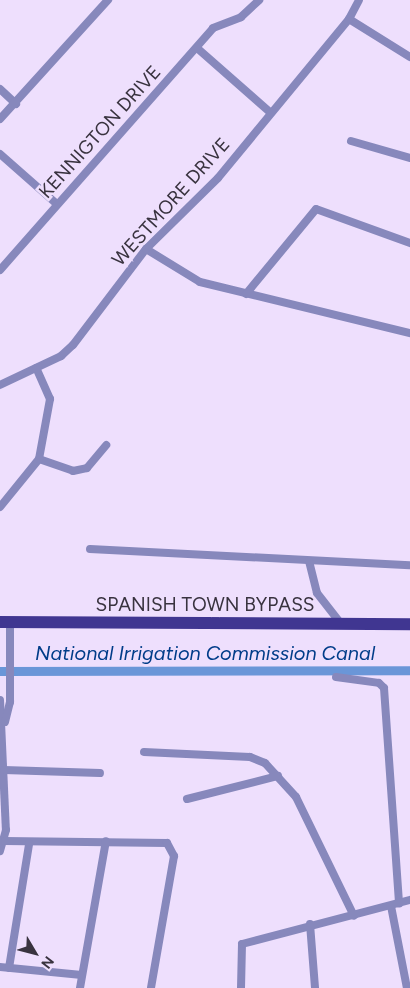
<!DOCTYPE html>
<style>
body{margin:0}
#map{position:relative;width:410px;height:988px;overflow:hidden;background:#eedffd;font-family:Figtree,sans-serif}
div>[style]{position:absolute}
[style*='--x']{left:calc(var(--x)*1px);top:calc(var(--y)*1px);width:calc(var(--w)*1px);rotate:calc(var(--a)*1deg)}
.canal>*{height:9px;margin:-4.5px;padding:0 4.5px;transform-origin:4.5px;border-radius:4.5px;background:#6a96d8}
.minor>*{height:8px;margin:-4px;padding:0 4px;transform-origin:4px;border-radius:4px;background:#8788bc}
.primary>*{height:12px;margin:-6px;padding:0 6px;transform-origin:6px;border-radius:6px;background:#403691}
span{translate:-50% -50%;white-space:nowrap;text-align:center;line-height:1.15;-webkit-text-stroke:5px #eedffd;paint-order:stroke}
.street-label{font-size:19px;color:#39333f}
.water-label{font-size:20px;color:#003c89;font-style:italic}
.north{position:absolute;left:10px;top:928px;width:50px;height:50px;-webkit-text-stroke:4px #eedffd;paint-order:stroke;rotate:127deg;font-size:14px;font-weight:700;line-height:20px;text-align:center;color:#39333f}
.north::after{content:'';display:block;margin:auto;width:18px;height:22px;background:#39333f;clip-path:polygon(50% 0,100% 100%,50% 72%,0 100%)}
</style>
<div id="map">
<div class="canal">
<i style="--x:0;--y:671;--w:410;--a:-0.1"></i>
</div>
<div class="minor">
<i style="--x:349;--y:19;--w:72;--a:31.9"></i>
<i style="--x:197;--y:48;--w:98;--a:41.3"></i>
<i style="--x:0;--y:89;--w:22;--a:43"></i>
<i style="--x:0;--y:119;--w:161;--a:-47.8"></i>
<i style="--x:351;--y:141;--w:61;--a:16.1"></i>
<i style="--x:0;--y:154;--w:76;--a:41.3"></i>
<i style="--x:146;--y:249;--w:63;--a:31.4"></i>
<i style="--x:200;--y:282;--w:216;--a:13.7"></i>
<i style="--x:0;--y:270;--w:322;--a:-48.6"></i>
<i style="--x:213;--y:28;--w:30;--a:-21"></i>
<i style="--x:241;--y:17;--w:25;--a:-43"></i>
<i style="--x:246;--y:294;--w:110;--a:-50.5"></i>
<i style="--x:316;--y:209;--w:100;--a:19.9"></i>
<i style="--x:0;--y:385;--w:68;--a:-25.4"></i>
<i style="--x:61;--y:356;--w:16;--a:-43"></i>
<i style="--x:73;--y:345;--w:121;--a:-52.8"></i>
<i style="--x:146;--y:249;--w:101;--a:-44.6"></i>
<i style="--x:218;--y:178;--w:206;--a:-50.5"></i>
<i style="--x:349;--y:19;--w:21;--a:-62"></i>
<i style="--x:39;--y:459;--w:36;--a:19"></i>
<i style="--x:73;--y:471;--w:14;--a:-12"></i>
<i style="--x:87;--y:468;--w:30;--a:-50"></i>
<i style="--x:0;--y:507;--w:62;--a:-50.9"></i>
<i style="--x:39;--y:459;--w:61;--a:-79.6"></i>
<i style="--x:50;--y:399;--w:34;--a:-114"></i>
<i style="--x:90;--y:549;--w:320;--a:2.9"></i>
<i style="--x:309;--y:561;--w:33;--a:76"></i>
<i style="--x:317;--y:593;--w:39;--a:52"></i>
<i style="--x:336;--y:677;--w:43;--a:7.9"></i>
<i style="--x:379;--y:683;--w:7;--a:45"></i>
<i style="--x:384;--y:688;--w:216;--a:86"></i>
<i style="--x:0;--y:700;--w:130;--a:87.4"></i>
<i style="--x:6;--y:830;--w:22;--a:106"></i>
<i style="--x:5;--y:722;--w:21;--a:-76"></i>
<i style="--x:10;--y:702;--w:80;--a:-90"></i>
<i style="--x:144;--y:752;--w:106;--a:2.7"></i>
<i style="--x:250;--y:757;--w:16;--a:22"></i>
<i style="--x:265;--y:763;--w:46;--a:47.6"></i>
<i style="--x:296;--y:797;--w:132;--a:64"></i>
<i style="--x:4;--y:770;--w:96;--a:1.8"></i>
<i style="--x:187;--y:799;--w:94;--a:-14.2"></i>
<i style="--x:5;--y:841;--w:162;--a:0.7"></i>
<i style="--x:167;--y:843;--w:15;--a:62"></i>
<i style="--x:174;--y:856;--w:134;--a:99.9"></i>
<i style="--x:391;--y:906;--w:84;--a:79"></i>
<i style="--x:310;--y:924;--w:64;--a:85.5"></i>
<i style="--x:0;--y:967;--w:82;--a:5.6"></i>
<i style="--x:9;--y:968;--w:126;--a:-80.8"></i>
<i style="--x:80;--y:988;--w:149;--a:-80"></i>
<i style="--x:241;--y:988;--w:44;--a:-88.7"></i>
<i style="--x:242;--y:944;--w:174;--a:-14.7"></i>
</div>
<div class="primary">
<i style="--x:0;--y:622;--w:410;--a:0.3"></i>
</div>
<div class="street-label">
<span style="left:100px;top:132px;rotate:-48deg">KENNIGTON DRIVE</span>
<span style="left:171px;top:202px;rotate:-48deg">WESTMORE DRIVE</span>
<span style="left:205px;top:605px">SPANISH TOWN BYPASS</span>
</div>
<div class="water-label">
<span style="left:205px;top:653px">National Irrigation Commission Canal</span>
</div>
<div class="north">N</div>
</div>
